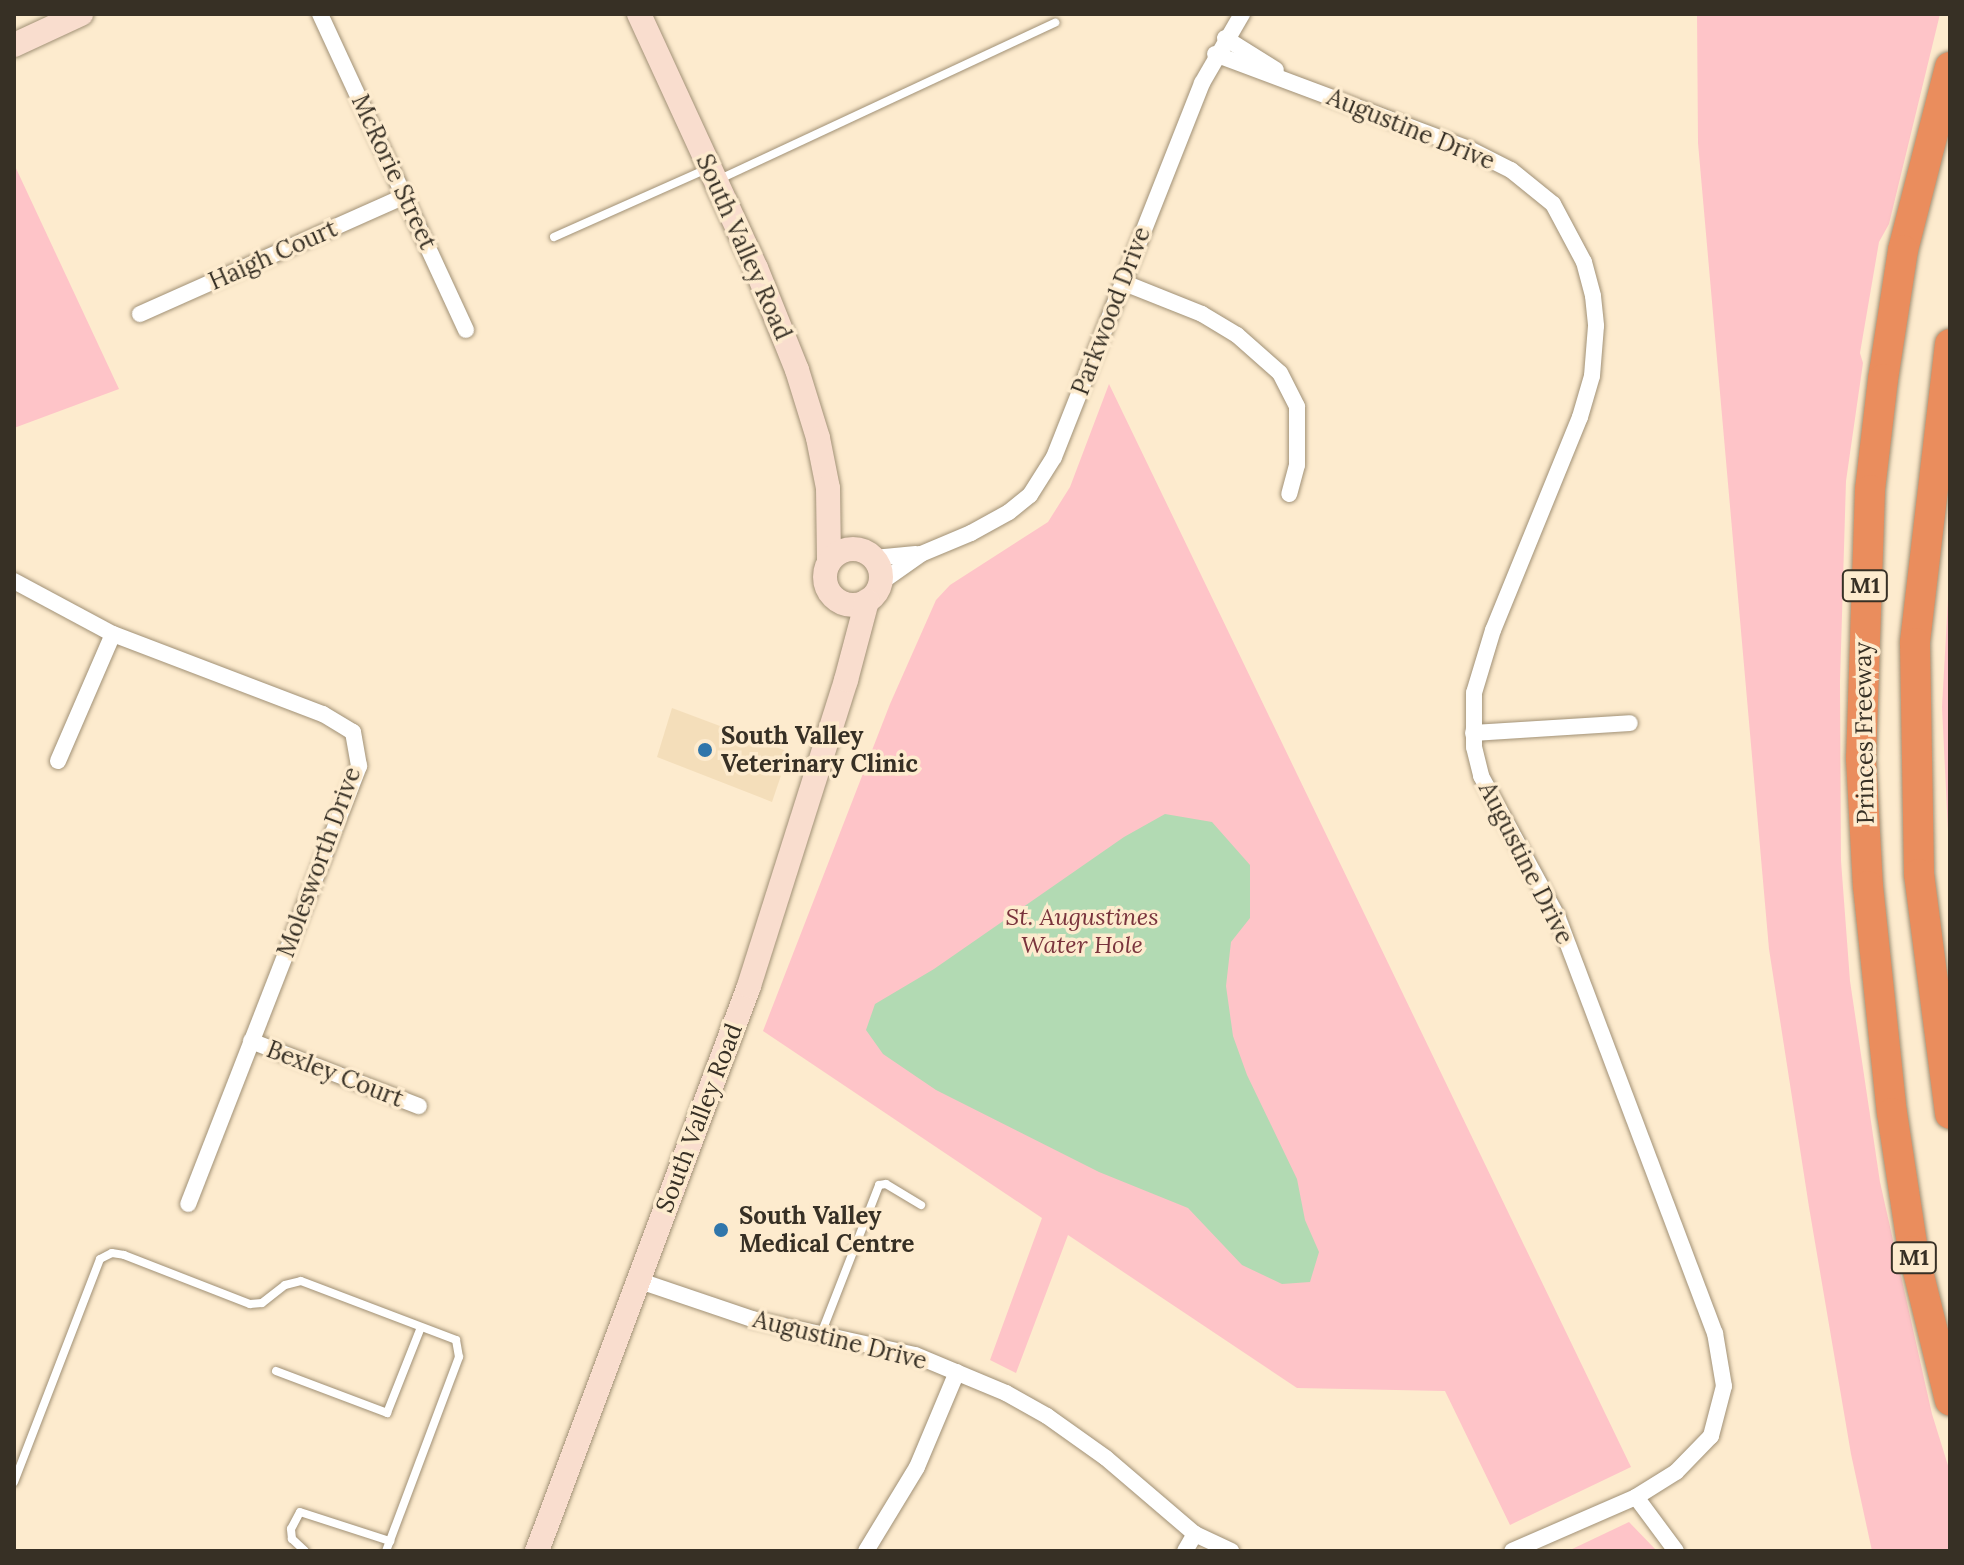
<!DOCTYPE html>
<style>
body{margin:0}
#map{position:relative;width:1964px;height:1565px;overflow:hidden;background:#fdebce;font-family:Lora,serif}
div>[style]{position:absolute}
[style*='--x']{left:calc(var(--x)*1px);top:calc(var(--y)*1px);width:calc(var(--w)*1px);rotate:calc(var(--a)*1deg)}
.built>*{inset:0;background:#f4deba}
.green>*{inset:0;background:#fec4c8}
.water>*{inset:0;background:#b2dab3}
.roads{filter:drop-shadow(0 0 2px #a19176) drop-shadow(0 0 2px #a19176)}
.lane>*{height:8px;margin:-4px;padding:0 4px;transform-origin:4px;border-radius:4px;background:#fff}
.street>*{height:16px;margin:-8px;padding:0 8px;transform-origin:8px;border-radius:8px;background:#fff}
.secondary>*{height:24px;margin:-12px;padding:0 12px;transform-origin:12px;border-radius:12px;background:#f9ddce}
.secondary>.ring{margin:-12px;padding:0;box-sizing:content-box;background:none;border:24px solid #f9ddce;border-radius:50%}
.highway>*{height:30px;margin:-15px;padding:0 15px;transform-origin:15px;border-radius:15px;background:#ea8d5d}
.dots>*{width:22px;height:22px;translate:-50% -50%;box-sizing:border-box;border:4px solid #fdebce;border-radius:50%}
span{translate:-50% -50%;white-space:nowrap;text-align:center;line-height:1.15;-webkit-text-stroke:7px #fdebce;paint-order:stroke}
.shield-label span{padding:2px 6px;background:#fdebce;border:2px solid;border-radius:6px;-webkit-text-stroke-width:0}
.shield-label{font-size:22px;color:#373025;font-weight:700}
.street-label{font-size:24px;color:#373025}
.poi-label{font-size:24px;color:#373025;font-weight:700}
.left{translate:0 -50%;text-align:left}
.park-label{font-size:24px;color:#79333c;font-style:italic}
.frame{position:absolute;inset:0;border:16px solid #373025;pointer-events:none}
</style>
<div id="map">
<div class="built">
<i style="clip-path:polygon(672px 708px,789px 752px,772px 802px,657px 757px)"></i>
</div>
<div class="green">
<i style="clip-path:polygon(1697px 14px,1940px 14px,1889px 224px,1879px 242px,1860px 353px,1863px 363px,1846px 481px,1840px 682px,1841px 861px,1850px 981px,1880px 1182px,1932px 1414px,1950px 1472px,1950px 1551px,1872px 1551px,1851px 1454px,1809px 1207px,1769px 949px,1698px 143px)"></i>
<i style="clip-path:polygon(14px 164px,119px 389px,14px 428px)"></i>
<i style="clip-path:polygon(1109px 384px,1631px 1467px,1510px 1525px,1445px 1391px,1297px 1388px,1068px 1235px,1016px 1373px,990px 1360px,1042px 1218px,763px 1031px,890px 704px,936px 600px,950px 585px,1048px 522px,1070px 487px)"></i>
<i style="clip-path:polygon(1950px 563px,1950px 872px,1942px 707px)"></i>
<i style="clip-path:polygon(1629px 1522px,1657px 1551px,1568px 1551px)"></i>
</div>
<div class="water">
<i style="clip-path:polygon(1165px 814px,1212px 822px,1250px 865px,1250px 918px,1231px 942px,1226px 986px,1233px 1036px,1247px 1075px,1297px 1179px,1305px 1220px,1319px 1252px,1310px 1282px,1282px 1284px,1242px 1265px,1188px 1208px,1099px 1172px,936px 1090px,883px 1054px,866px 1030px,875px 1004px,934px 969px,1124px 837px)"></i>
</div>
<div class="roads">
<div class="lane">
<i style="--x:720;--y:179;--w:370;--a:-25"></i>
<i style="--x:554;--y:237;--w:170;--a:-24"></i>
<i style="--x:821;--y:1334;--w:160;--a:-68.7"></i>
<i style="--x:879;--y:1185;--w:7;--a:-8"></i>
<i style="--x:886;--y:1184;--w:41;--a:31"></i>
<i style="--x:276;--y:1371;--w:119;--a:20.7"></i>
<i style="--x:387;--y:1413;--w:92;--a:-68.4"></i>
<i style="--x:14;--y:1482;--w:239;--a:-68.9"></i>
<i style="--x:100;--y:1259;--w:13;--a:-27"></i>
<i style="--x:112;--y:1253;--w:12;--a:9"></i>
<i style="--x:124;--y:1255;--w:135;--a:21.3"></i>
<i style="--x:250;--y:1304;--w:12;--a:-5"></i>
<i style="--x:262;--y:1303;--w:29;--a:-38"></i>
<i style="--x:285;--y:1285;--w:16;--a:-14"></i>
<i style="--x:301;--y:1281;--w:166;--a:20.8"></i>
<i style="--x:456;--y:1340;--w:17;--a:80"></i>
<i style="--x:459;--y:1357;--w:207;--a:110.6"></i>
<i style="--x:305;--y:1551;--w:18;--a:-137"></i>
<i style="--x:292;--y:1539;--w:10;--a:-96"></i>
<i style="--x:291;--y:1529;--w:19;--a:-62"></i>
<i style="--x:300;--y:1512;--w:95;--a:17.9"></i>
</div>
<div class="street">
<i style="--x:320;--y:14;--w:348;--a:65.2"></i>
<i style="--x:1225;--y:38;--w:60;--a:32.1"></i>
<i style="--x:1215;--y:54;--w:271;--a:20.5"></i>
<i style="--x:1469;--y:149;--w:47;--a:26.6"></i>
<i style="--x:1511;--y:170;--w:54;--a:39"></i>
<i style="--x:1553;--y:204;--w:66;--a:61.9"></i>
<i style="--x:1584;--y:262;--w:35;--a:75"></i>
<i style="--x:1593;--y:296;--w:30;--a:84"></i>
<i style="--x:1596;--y:326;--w:50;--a:94.6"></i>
<i style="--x:1592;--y:376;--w:43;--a:106.3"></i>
<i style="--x:1580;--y:417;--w:230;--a:112.2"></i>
<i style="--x:1493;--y:630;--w:66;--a:106.8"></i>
<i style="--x:1474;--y:693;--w:54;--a:90"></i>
<i style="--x:1474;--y:747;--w:30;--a:76"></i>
<i style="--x:1481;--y:776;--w:162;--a:61.5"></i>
<i style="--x:1558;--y:918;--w:444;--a:69.3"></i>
<i style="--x:1715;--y:1333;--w:54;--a:80.4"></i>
<i style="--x:1724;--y:1386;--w:52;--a:104.6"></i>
<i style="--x:1711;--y:1436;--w:50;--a:134.2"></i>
<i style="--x:1676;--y:1472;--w:47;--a:148"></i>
<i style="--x:1636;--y:1497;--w:135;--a:156.5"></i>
<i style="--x:1122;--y:282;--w:86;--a:21.8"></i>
<i style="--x:1202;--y:314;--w:41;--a:31"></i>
<i style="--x:1237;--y:335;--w:57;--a:41.5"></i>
<i style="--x:1280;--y:373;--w:38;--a:63"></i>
<i style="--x:1297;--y:407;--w:58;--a:90"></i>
<i style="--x:1297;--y:465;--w:30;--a:105"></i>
<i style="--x:140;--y:314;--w:290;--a:-24"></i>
<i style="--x:874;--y:558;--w:42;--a:-5.4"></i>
<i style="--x:14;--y:581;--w:112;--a:28.2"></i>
<i style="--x:113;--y:634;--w:225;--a:20.9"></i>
<i style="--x:323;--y:714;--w:35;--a:31"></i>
<i style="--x:353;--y:732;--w:35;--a:80"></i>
<i style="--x:359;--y:766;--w:470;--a:111.3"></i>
<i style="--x:880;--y:583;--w:50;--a:-35.3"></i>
<i style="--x:921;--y:554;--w:54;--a:-22.8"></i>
<i style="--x:971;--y:533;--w:43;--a:-28.9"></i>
<i style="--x:1009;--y:512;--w:27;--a:-39"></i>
<i style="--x:1030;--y:495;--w:45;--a:-57.7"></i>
<i style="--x:1054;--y:457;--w:402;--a:-68.4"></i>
<i style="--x:1202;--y:83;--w:80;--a:-59.9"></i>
<i style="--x:1473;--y:733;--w:157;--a:-3.6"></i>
<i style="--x:58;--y:761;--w:138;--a:-66.6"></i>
<i style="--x:251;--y:1041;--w:180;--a:21.2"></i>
<i style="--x:637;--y:1280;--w:121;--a:18.7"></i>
<i style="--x:752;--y:1319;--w:167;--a:12.5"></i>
<i style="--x:915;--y:1355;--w:99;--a:22.7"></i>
<i style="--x:1006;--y:1393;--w:47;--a:29.3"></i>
<i style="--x:1047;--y:1416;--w:72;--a:35.4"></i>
<i style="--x:1106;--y:1458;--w:117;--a:40.5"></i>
<i style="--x:1195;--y:1534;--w:40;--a:25"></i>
<i style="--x:1636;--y:1497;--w:67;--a:53.5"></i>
<i style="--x:866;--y:1551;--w:98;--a:-58.7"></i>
<i style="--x:917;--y:1467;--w:103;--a:-67.2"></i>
<i style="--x:1185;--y:1551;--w:20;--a:-60"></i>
</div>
<div class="secondary">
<i style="--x:639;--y:14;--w:280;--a:65.3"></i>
<i style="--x:756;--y:268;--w:110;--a:68.1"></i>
<i style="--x:797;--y:370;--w:71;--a:72.8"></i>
<i style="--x:818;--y:438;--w:51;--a:78.7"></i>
<i style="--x:828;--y:488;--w:74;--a:89.2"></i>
<i style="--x:14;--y:45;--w:74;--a:-24.8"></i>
<i class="ring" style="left:825px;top:549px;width:32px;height:32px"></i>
<i style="--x:537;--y:1551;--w:603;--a:-69.43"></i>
<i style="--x:749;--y:986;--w:321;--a:-72.4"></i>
<i style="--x:846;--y:680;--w:82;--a:-75.1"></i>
</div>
<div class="highway">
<i style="--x:1950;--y:67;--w:189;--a:104.4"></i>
<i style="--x:1903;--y:250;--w:131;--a:98.8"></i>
<i style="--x:1883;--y:379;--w:112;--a:96.7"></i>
<i style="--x:1870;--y:490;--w:268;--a:91.9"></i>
<i style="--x:1861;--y:758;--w:128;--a:86.9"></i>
<i style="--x:1868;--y:886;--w:228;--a:84"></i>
<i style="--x:1892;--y:1113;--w:140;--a:81.3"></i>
<i style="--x:1913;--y:1251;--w:154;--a:76.1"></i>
<i style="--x:1950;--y:344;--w:301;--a:96.7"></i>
<i style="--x:1915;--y:643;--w:231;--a:89"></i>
<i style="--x:1919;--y:874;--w:242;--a:82.6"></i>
</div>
</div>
<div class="dots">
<i style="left:705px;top:750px;background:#3076ab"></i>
<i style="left:721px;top:1230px;background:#3076ab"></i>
</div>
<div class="shield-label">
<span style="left:1865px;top:586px">M1</span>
<span style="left:1914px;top:1258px">M1</span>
</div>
<div class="street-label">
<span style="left:1411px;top:129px;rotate:22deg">Augustine Drive</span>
<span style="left:394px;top:172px;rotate:65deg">McRorie Street</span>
<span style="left:744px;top:247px;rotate:66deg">South Valley Road</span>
<span style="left:273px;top:255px;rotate:-24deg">Haigh Court</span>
<span style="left:1111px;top:311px;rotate:-69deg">Parkwood Drive</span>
<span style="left:1864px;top:733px;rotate:-91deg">Princes Freeway</span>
<span style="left:319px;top:862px;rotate:-70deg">Molesworth Drive</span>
<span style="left:1526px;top:863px;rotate:63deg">Augustine Drive</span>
<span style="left:335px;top:1074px;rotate:21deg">Bexley Court</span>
<span style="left:699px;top:1118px;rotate:-69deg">South Valley Road</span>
<span style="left:840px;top:1340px;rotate:14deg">Augustine Drive</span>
</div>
<div class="poi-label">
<span class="left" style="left:721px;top:750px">South Valley<br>Veterinary Clinic</span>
<span class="left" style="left:739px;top:1230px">South Valley<br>Medical Centre</span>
</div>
<div class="park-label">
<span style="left:1082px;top:931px">St. Augustines<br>Water Hole</span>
</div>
<div class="frame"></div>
</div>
